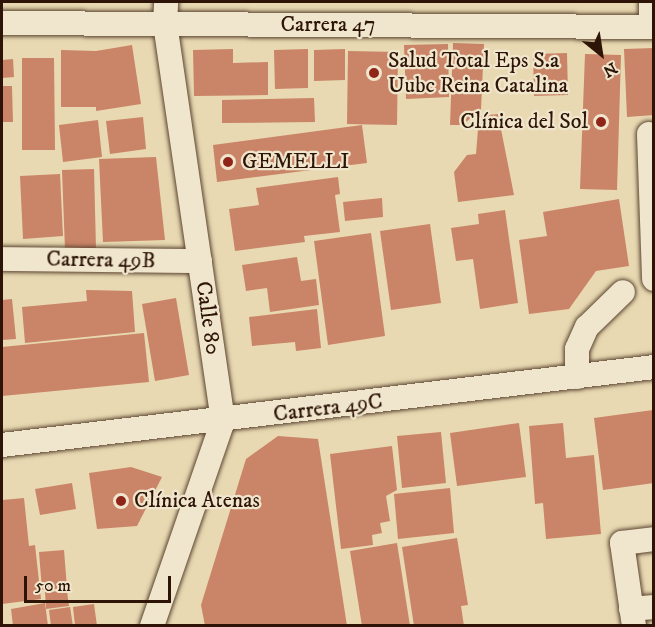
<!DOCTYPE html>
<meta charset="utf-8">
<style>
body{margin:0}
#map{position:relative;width:655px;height:627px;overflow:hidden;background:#e8d9b2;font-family:"IM FELL DW Pica",serif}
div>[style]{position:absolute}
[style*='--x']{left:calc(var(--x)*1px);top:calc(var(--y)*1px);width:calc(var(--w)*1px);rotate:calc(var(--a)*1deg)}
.building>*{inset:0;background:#ca8467}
.roads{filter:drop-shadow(0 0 2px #5c4531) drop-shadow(0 0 2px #5c4531)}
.minor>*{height:24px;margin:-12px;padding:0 12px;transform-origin:12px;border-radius:12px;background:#f0e6cd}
.dots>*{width:16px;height:16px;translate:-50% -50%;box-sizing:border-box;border:3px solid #f0e6cd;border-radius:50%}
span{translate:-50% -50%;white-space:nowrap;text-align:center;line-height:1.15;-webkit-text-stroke:4.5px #f0e6cd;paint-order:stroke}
.street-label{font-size:22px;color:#2d1406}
.poi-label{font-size:22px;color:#2d1406}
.left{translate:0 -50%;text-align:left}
.right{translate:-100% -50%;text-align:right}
.frame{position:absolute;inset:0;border:3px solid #2d1406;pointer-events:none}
.north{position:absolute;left:571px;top:24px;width:60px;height:60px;-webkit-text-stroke:4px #f0e6cd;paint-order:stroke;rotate:150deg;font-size:16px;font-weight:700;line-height:24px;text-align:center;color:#2d1406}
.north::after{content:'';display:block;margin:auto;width:21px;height:27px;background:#2d1406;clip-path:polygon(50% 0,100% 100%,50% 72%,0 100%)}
.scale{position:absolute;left:24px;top:576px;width:147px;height:27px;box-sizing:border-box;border:3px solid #2d1406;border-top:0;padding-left:8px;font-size:18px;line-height:21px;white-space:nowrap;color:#2d1406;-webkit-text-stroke:4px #f0e6cd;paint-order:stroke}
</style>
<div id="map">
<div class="building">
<i style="clip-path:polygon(453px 43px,484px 44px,481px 110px,462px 125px,450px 125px)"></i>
<i style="clip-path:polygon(448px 44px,449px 97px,406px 99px,404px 45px)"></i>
<i style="clip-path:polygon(132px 45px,141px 104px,96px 111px,96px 107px,61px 107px,61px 50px,96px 51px)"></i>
<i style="clip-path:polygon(654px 48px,654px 115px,627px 117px,624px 49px)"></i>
<i style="clip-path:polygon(233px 49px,233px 63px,268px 62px,268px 95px,194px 96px,193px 50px)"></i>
<i style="clip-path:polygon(308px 49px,308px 88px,275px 89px,274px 50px)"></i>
<i style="clip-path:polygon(345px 49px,345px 80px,314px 81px,314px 50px)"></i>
<i style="clip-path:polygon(348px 51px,398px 52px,397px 125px,347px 124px)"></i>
<i style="clip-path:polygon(567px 53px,568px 95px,534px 96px,533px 54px)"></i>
<i style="clip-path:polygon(585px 54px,621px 55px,617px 190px,580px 189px)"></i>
<i style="clip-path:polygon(22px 58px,54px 58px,55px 150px,22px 150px)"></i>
<i style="clip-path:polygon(13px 59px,14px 77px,2px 78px,2px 60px)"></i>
<i style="clip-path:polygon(2px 86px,12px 86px,13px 122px,2px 122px)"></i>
<i style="clip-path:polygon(314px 98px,315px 122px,222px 123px,222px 100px)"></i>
<i style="clip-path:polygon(498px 114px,514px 195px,458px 202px,454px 172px,467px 155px,476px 154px,479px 116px)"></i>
<i style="clip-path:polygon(143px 117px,146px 149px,110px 154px,106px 121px)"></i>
<i style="clip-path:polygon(98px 120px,102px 157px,63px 162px,59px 125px)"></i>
<i style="clip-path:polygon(362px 125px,367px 163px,217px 182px,213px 145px)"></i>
<i style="clip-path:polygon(156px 157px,165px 240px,103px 242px,99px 159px)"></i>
<i style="clip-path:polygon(94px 169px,96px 249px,65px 250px,62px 170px)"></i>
<i style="clip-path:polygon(60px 174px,63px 236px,23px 239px,20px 176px)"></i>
<i style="clip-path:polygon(338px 177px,340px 194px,335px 195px,340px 232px,304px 236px,305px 242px,235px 251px,229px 209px,259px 205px,256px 188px)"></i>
<i style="clip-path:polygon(382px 198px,383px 217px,345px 221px,343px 202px)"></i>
<i style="clip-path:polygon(619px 199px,629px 266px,596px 271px,569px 309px,529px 314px,519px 240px,547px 236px,543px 212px)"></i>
<i style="clip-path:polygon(505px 210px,518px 303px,480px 309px,473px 259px,456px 261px,451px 228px,479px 224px,478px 214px)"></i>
<i style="clip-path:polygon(430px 224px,441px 303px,391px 310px,380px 231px)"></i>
<i style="clip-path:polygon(371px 233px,385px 336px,328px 345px,314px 241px)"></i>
<i style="clip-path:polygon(297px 257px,301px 281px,316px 279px,319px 305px,270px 312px,267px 288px,246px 291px,242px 265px)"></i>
<i style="clip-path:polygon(86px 290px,132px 291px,135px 332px,25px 343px,22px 307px,87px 301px)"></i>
<i style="clip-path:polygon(176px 298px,189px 375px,155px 381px,142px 304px)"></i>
<i style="clip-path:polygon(12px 299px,16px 339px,2px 340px,2px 300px)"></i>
<i style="clip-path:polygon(317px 309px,321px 348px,296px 351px,295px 342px,252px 346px,249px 317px)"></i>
<i style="clip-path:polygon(144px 333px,149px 382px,2px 396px,2px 347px)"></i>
<i style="clip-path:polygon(653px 410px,654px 483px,603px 490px,594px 418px)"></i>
<i style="clip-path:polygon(519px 423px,526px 477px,457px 486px,450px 433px)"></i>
<i style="clip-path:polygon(563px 423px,566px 458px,594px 455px,601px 534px,546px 539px,543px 503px,535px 504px,529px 426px)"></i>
<i style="clip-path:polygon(441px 432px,446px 483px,402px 488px,397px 436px)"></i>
<i style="clip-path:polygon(278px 436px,318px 439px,347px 626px,205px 626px,201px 605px,246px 459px)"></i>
<i style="clip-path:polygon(392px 446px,397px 490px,386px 496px,390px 521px,380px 523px,382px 533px,372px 535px,373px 545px,341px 549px,330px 454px)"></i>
<i style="clip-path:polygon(131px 467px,162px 477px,137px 526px,97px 529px,89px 473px)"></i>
<i style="clip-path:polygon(72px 483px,76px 509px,40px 515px,35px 489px)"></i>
<i style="clip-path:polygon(450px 488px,454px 533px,398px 539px,394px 494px)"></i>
<i style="clip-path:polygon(24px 498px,29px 546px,35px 545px,41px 599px,2px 604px,2px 500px)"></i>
<i style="clip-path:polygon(457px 538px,468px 605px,461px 606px,464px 626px,414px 626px,402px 547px)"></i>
<i style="clip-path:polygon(397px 543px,410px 626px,362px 626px,350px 551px)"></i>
<i style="clip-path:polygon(64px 550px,67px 588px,42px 590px,39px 552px)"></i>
<i style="clip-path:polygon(67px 591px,69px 606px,46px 609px,45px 592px)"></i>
<i style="clip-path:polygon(45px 603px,48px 626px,13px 626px,11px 609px)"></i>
<i style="clip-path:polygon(94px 604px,97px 626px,75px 626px,73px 607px)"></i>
<i style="clip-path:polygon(70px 607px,73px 626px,51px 626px,49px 610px)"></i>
</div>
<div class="roads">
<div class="minor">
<i style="--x:651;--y:2;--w:25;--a:90"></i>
<i style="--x:2;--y:23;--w:652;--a:0.35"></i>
<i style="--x:649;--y:134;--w:145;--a:88"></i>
<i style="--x:2;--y:259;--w:198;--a:0.6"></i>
<i style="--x:577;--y:377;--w:28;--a:-90"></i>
<i style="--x:577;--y:349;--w:24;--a:-66"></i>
<i style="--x:587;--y:327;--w:50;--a:-44.2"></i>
<i style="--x:2;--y:445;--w:657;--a:-6.82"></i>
<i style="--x:631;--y:609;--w:23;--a:-5"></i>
<i style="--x:152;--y:626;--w:217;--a:-70.9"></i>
<i style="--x:223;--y:421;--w:401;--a:-98.3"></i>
<i style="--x:165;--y:24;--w:22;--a:-87"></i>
<i style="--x:634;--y:626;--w:84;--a:-98.2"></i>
<i style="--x:622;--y:543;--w:32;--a:-7"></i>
</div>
</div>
<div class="dots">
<i style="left:374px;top:73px;background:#8f2418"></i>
<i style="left:601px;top:122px;background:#8f2418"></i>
<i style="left:228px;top:162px;background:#8f2418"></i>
<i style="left:121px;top:501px;background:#8f2418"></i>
</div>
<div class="street-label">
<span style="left:328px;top:25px">Carrera 47</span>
<span style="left:101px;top:260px;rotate:1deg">Carrera 49B</span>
<span style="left:208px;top:318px;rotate:82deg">Calle 80</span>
<span style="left:328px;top:408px;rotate:-7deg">Carrera 49C</span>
</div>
<div class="poi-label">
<span class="left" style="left:388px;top:73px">Salud Total Eps S.a<br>Uubc Reina Catalina</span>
<span class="right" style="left:588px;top:122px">Clínica del Sol</span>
<span class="left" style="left:242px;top:162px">GEMELLI</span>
<span class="left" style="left:134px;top:501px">Clínica Atenas</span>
</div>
<div class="frame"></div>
<div class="north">N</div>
<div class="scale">50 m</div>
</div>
